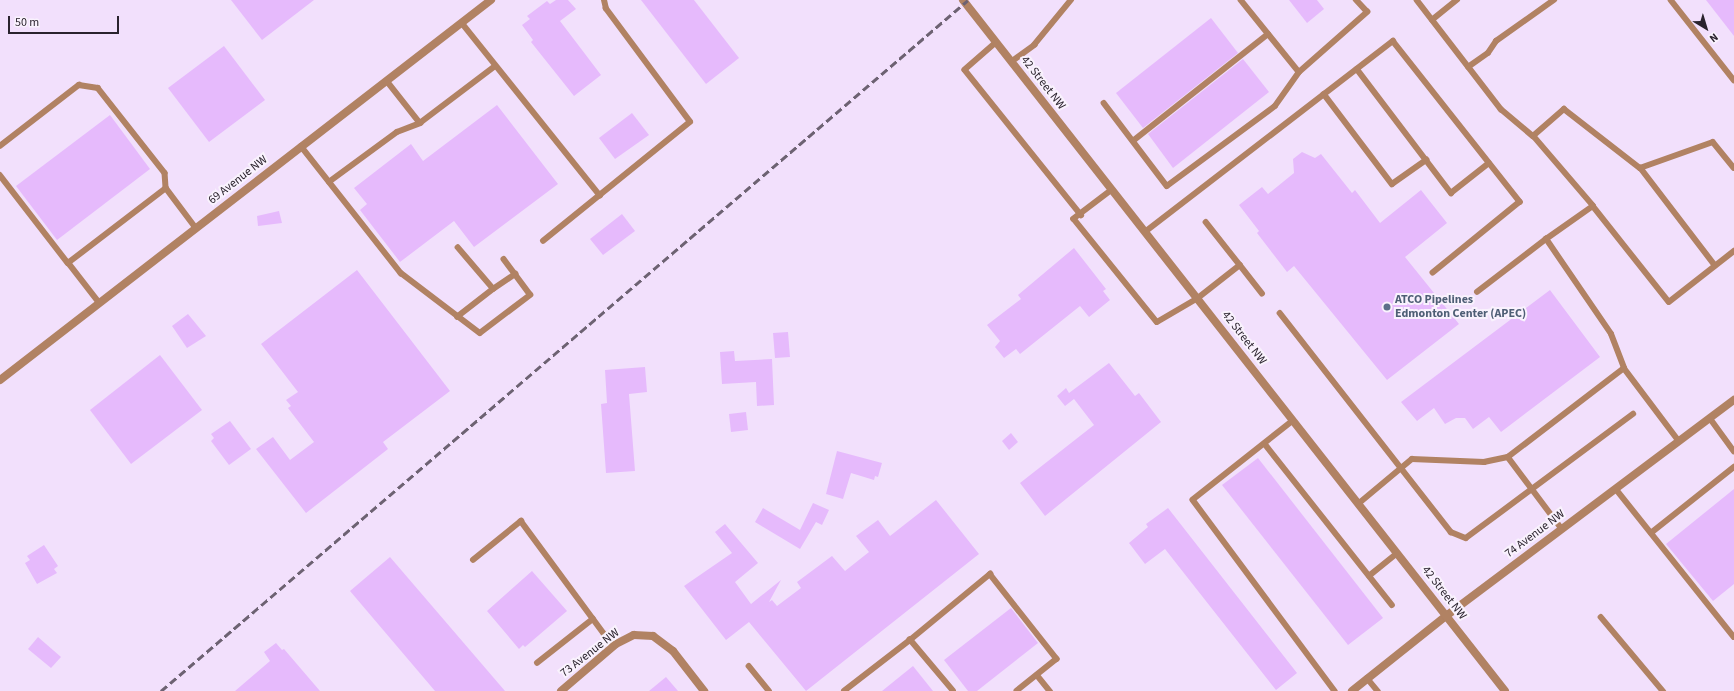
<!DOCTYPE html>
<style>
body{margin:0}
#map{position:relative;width:1734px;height:691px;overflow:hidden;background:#f2e0fc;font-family:"Source Sans 3",sans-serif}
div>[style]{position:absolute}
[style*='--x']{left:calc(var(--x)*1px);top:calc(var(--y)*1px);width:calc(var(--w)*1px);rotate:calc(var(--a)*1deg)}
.building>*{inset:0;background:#e6bafc}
.service>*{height:5.5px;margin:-2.75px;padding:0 2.75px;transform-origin:2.75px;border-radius:2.75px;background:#b18263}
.minor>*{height:8px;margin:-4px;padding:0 4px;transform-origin:4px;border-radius:4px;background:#b18263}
.tertiary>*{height:8px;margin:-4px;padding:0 4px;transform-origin:4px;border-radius:4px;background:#b18263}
.rail>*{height:3px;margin-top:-1.5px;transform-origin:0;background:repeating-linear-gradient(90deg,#6d6272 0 8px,transparent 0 12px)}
.dots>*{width:11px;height:11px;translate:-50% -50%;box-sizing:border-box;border:2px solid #f9f2fd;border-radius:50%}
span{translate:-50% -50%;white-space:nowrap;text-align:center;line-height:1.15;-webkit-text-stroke:4px #f9f2fd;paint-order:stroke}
.street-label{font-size:12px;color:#2a232d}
.service-label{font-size:12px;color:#4e5e75;font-weight:700}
.left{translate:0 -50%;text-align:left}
.north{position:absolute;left:1686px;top:8px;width:40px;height:40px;-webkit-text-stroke:3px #f9f2fd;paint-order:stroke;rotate:142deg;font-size:11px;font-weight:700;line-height:16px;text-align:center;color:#2a232d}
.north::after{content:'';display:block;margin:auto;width:14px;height:18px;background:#2a232d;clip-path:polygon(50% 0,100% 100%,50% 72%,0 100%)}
.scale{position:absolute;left:8px;top:16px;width:111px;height:18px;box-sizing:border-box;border:2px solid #2a232d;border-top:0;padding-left:5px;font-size:12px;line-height:14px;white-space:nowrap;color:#2a232d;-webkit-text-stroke:3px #f9f2fd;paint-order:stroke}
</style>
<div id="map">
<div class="building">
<i style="clip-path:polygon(231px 0,314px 0,262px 40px)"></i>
<i style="clip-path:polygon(556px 0,568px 0,576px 9px,560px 21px,601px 75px,574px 96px,531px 42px,533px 40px,522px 25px,530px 19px,527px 16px,547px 1px,550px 4px)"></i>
<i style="clip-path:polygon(641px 0,694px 0,739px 58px,706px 84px)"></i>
<i style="clip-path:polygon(1289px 0,1317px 0,1324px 9px,1307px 23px)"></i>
<i style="clip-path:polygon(1706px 0,1734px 0,1734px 36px)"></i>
<i style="clip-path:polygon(1211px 18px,1238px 53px,1143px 128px,1116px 93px)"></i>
<i style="clip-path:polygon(224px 46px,265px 100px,209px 142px,168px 88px)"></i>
<i style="clip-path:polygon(1243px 59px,1269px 92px,1173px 168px,1148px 134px)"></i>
<i style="clip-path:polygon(497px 105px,558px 184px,474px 247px,454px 221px,400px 262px,360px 210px,367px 204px,354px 188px,411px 144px,423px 161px)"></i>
<i style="clip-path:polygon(632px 113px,649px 135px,615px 159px,599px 138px)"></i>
<i style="clip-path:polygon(110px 115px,150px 169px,57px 240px,16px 186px)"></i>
<i style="clip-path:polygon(1302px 152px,1315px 158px,1321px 154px,1352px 193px,1355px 190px,1380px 223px,1421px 190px,1447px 223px,1405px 257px,1459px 324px,1387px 380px,1294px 266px,1287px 272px,1257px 233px,1259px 231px,1239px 205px,1262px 187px,1268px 194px,1294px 173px,1293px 159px)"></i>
<i style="clip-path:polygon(279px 211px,282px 223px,258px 226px,257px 216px)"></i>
<i style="clip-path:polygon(622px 214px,635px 231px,603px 255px,590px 239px)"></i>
<i style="clip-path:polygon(1074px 248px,1106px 289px,1103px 291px,1110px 300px,1089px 317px,1080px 306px,1020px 354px,1016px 349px,1004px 358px,995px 347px,1000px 341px,987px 325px,1021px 299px,1018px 295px)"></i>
<i style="clip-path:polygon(357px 270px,450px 391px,383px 442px,388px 449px,306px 513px,256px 449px,273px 437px,290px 460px,314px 442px,288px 408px,291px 406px,286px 400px,298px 392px,261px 344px)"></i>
<i style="clip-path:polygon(1550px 290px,1600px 357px,1501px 432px,1489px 417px,1473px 429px,1465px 418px,1456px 418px,1445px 424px,1434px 408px,1417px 421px,1401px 402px)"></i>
<i style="clip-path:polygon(188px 314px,206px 336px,187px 348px,172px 326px)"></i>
<i style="clip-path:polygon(788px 332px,790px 357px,775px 358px,773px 333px)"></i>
<i style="clip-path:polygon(734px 351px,735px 361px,772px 359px,774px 405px,757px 406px,756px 382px,722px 384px,720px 352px)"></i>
<i style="clip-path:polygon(160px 355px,202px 410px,131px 464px,90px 410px)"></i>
<i style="clip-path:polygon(1109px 363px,1135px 396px,1139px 393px,1161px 422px,1045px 516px,1020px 483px,1094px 425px,1074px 399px,1065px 406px,1057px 396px,1066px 388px,1069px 393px)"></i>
<i style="clip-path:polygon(645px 367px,647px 392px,629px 394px,635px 471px,606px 473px,601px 404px,607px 403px,605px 370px)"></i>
<i style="clip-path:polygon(746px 412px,748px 430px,731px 432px,729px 414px)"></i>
<i style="clip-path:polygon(230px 421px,251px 449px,229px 465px,211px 441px,214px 438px,211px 434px)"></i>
<i style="clip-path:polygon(1011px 433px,1018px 442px,1009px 450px,1002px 441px)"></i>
<i style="clip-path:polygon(837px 451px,882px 463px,878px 477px,875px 476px,874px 480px,851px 473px,843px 499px,826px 494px)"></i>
<i style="clip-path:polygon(1258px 458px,1383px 618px,1348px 645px,1222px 485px)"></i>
<i style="clip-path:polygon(1734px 489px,1734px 584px,1713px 601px,1666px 544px)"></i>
<i style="clip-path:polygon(936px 500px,979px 554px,806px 691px,749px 622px,726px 640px,684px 586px,732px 553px,715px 532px,725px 524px,758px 563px,735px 582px,751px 604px,781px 580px,769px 602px,772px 600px,777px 606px,801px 588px,797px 582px,832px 556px,845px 571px,869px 552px,856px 536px,878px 520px,890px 536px)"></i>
<i style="clip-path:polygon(813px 503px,829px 510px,822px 525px,816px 522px,800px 549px,755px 522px,763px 508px,800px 530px)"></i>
<i style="clip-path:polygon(1168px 508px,1297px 673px,1276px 690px,1165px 549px,1145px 564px,1129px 543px,1148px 527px,1146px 524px)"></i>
<i style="clip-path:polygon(44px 545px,58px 566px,54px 569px,57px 573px,37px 584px,25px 563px,30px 560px,27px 556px)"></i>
<i style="clip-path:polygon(390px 557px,505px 691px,435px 691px,350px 591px)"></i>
<i style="clip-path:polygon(532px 571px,567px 611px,525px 647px,523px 645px,519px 649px,487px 611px)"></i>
<i style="clip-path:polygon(1011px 608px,1038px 643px,977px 691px,968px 691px,944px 660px)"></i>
<i style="clip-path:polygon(38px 637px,61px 657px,51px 668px,28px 649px)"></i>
<i style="clip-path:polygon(276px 643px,282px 650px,284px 649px,320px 691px,235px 691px,270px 661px,264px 652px)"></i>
<i style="clip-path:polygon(913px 666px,933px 691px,882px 691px)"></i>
<i style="clip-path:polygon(666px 677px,678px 691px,649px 691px)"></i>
</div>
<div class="service">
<i style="--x:1241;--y:0;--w:92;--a:51.1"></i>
<i style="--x:1299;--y:72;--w:91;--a:-41.4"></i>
<i style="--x:1367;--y:12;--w:16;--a:-133"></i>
<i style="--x:1417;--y:0;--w:138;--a:52.4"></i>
<i style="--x:1501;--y:109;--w:42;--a:40.2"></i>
<i style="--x:1671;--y:0;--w:102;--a:51.8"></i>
<i style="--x:1432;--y:20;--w:32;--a:-39"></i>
<i style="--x:462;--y:23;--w:221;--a:51.3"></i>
<i style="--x:996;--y:43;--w:41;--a:138.9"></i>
<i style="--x:965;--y:70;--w:186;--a:51.3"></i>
<i style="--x:1011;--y:62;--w:29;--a:-36"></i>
<i style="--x:1034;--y:45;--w:58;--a:-50.6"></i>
<i style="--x:1468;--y:67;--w:24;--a:-35"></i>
<i style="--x:1488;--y:53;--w:14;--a:-56"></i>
<i style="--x:1496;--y:41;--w:71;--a:-35.3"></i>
<i style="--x:1357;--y:69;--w:156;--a:52.8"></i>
<i style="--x:1451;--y:193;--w:48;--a:-38.3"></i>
<i style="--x:387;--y:81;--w:53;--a:51.8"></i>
<i style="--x:1324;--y:94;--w:113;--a:52.9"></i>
<i style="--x:1392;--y:184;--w:42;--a:-35.2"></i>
<i style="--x:1104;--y:103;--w:104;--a:52.8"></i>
<i style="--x:1167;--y:186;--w:134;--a:-36.5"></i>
<i style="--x:1275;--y:106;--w:42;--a:-54.8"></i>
<i style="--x:1133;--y:141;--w:172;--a:-38.4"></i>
<i style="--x:0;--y:146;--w:100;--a:-37.7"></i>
<i style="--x:79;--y:85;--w:19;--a:9"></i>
<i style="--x:98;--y:88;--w:108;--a:51.8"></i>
<i style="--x:165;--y:173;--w:15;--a:86"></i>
<i style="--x:301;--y:146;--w:162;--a:51.8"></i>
<i style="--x:401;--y:273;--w:99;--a:37.2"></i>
<i style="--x:480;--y:333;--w:63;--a:-37.2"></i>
<i style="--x:530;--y:295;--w:44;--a:-126.6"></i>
<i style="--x:0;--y:175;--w:111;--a:52.3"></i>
<i style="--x:329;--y:182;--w:84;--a:-36.3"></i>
<i style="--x:397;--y:132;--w:25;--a:-21"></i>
<i style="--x:420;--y:123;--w:94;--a:-37.2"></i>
<i style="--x:1112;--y:190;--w:48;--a:142.7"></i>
<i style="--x:1074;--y:219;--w:132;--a:51.1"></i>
<i style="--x:1157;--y:322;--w:48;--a:-30.3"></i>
<i style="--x:1198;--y:298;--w:53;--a:-38.2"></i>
<i style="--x:1240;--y:265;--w:36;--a:52"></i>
<i style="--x:1593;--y:206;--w:92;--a:-130.6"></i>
<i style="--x:1533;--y:136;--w:41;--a:-41.1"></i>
<i style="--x:1564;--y:109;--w:96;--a:37.8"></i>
<i style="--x:1206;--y:222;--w:55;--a:51.7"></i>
<i style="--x:1145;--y:232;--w:313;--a:-37.6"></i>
<i style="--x:1393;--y:41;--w:205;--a:51.7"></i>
<i style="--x:1520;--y:202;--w:112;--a:140.8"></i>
<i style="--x:543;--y:241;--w:189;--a:-39"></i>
<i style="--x:690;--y:122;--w:141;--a:-126.6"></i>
<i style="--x:606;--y:9;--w:9;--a:-103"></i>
<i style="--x:1715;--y:266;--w:123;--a:-127.4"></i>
<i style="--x:1640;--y:168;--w:77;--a:-19.6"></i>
<i style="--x:1713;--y:142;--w:33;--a:51"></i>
<i style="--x:493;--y:289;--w:27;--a:-34"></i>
<i style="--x:1477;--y:292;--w:87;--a:-37.5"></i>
<i style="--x:99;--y:303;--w:51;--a:-127.8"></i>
<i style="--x:68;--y:263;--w:123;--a:-37.4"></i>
<i style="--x:166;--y:188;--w:50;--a:53.1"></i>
<i style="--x:1280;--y:313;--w:278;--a:52"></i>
<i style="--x:1451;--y:532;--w:16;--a:22"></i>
<i style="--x:1466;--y:538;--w:208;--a:-36.6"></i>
<i style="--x:457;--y:317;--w:46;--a:-37.9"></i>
<i style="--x:493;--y:289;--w:54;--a:-130.5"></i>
<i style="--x:1624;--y:368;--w:36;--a:-111"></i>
<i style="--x:1611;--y:334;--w:115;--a:-124.4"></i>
<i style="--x:1546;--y:239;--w:57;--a:-35.1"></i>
<i style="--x:1593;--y:206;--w:122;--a:51.6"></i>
<i style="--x:1669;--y:302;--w:83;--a:-38.1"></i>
<i style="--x:1710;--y:418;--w:41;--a:54"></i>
<i style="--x:1293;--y:421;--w:127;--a:141.7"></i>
<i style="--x:1193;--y:500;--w:238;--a:53.4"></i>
<i style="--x:1265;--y:444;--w:205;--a:51.7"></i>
<i style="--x:1508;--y:457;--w:146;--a:-37.5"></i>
<i style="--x:1624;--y:368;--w:91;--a:53"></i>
<i style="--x:1616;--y:489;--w:189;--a:51.4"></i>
<i style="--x:1358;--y:504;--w:70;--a:-39.8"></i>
<i style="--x:1412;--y:459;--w:72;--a:2.4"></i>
<i style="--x:1484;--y:462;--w:25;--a:-12"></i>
<i style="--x:1508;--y:457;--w:90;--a:53.1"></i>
<i style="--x:1651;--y:533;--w:106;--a:-38.5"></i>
<i style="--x:473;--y:560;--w:62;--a:-39.1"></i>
<i style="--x:521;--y:521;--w:155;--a:53.6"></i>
<i style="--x:1369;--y:576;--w:36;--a:-39"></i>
<i style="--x:1601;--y:617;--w:97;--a:50"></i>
<i style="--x:537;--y:663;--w:71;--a:-38.2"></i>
<i style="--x:749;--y:666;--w:32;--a:51"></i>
<i style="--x:1037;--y:675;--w:21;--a:51"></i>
<i style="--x:1367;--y:678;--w:17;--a:50"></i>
<i style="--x:844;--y:691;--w:83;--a:-37.7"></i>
<i style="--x:953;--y:691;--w:67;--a:-130.1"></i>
<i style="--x:910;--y:640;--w:104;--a:-39.5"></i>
<i style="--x:990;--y:574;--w:108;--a:51.8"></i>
<i style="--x:1057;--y:659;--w:51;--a:141.3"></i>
</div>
<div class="minor">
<i style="--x:0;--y:380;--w:621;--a:-37.74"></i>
<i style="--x:561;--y:691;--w:72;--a:-40.5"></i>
<i style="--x:616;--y:644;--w:20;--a:-27"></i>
<i style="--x:634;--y:635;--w:19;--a:3"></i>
<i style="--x:653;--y:636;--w:25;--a:37"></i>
<i style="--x:673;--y:651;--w:51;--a:52.2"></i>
<i style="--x:1352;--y:691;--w:120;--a:-38.6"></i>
<i style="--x:1446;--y:616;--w:360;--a:-36.9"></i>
</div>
<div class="tertiary">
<i style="--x:963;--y:0;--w:878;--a:51.89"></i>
</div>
<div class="rail">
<i style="--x:161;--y:691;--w:1062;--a:-40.57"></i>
</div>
<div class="dots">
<i style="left:1387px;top:307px;background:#5c6f8a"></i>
</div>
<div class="street-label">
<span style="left:1043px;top:83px;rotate:52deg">42 Street NW</span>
<span style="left:238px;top:180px;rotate:-38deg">69 Avenue NW</span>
<span style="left:1244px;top:338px;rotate:52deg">42 Street NW</span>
<span style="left:1535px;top:534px;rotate:-37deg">74 Avenue NW</span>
<span style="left:1444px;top:593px;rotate:52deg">42 Street NW</span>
<span style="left:590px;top:653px;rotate:-38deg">73 Avenue NW</span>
</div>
<div class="service-label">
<span class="left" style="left:1395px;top:307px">ATCO Pipelines<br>Edmonton Center (APEC)</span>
</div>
<div class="north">N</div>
<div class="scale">50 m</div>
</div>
